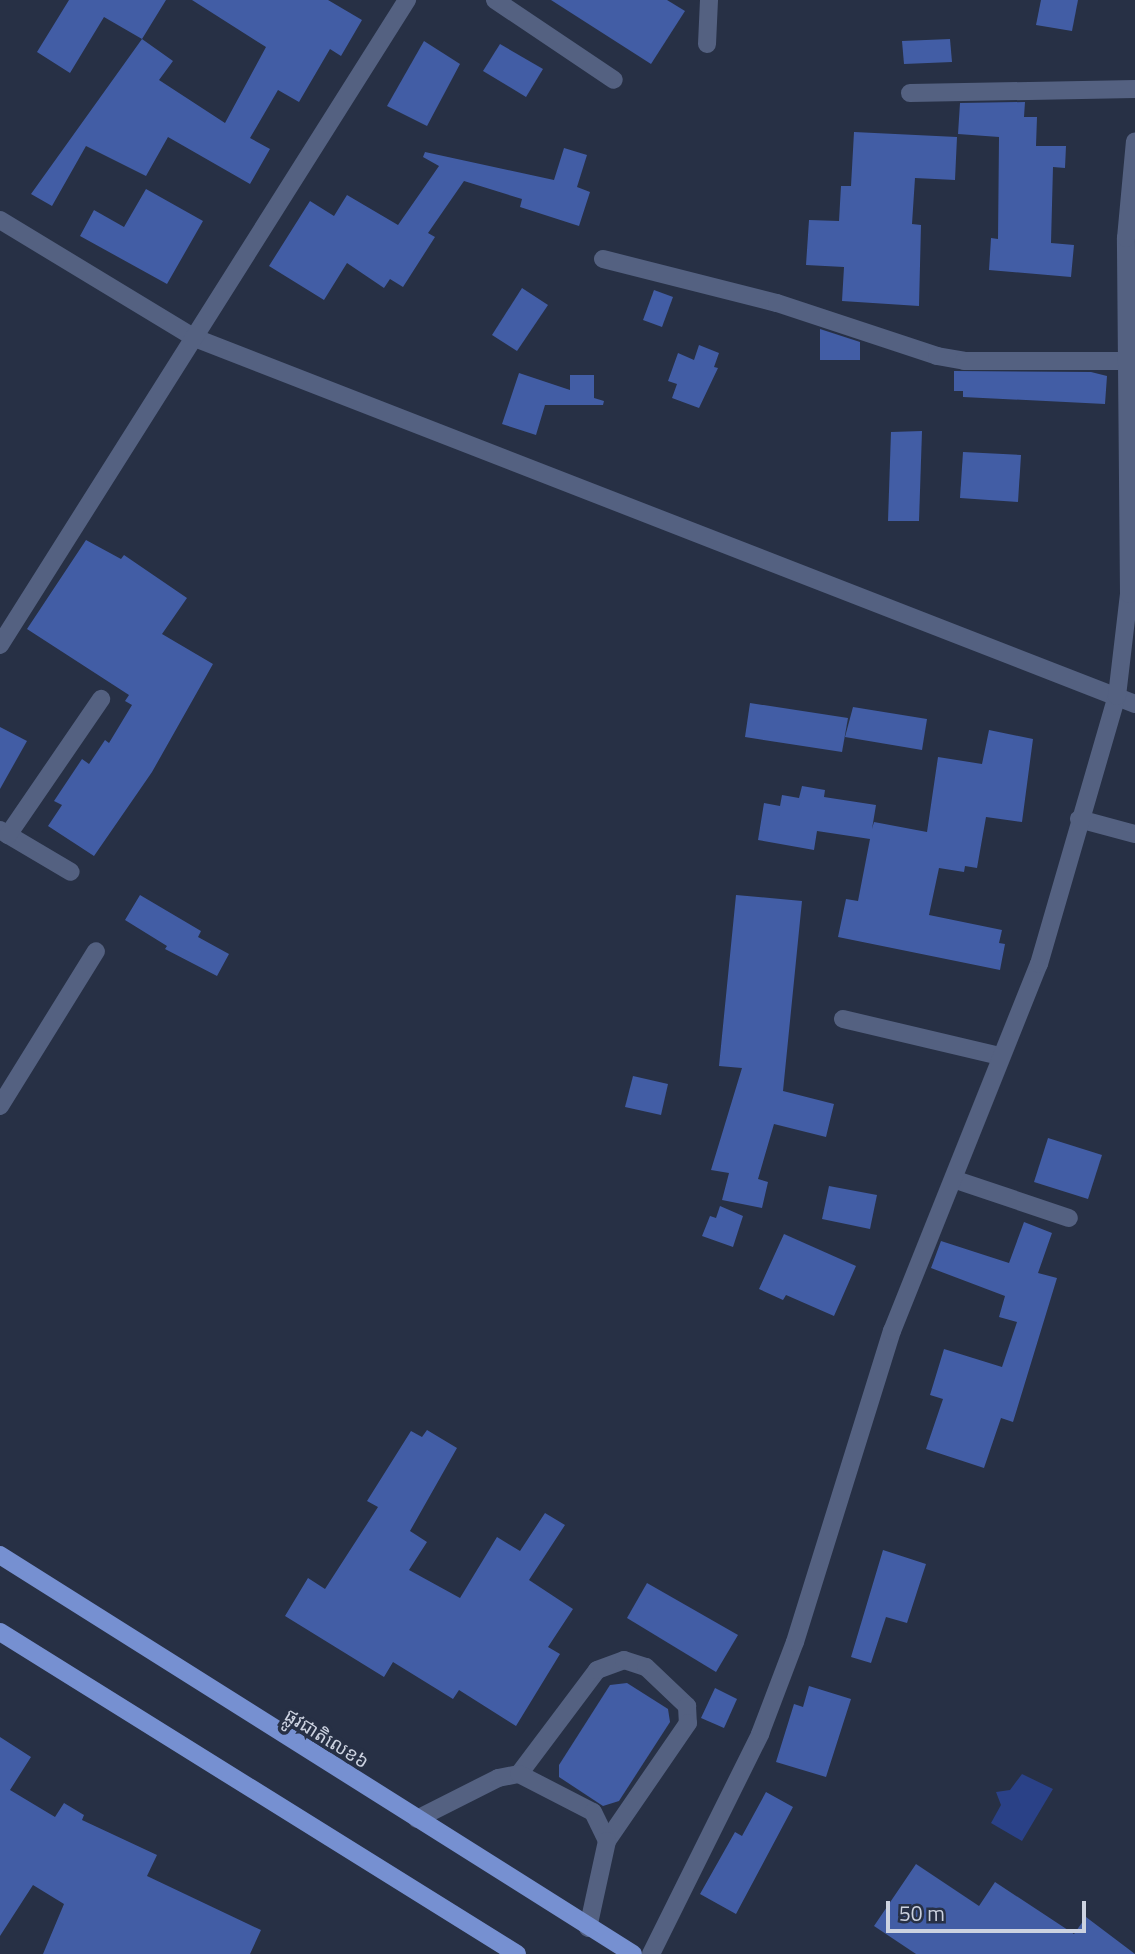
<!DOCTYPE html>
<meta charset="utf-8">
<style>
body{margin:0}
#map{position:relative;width:1135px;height:1954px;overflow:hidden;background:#273045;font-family:"Titillium Web","Noto Sans Khmer",sans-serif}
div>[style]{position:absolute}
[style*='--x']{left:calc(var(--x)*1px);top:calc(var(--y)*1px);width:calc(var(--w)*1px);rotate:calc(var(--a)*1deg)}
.water>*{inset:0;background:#2a4187}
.building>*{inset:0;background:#425da5}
.minor>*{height:18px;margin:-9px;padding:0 9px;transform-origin:9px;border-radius:9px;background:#546181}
.major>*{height:18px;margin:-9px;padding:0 9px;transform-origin:9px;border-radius:9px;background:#7690d1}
span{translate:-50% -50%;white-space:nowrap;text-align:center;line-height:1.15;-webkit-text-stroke:7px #273045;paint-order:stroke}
.street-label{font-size:19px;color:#ccd2e0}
.scale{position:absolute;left:886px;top:1901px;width:200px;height:32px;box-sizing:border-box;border:4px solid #ccd2e0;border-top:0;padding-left:9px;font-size:21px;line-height:24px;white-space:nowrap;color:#ccd2e0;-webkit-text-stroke:5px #273045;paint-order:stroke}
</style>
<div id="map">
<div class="water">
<i style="clip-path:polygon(1022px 1774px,1053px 1789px,1022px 1841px,991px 1823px,1001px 1805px,996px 1792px,1010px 1790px)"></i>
</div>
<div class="building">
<i style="clip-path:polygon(69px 0,166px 0,142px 39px,173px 61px,159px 80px,225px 123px,266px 47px,192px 0,328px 0,362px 20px,341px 56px,330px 49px,299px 102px,278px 90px,250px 138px,270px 149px,250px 184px,168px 137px,146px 176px,86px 146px,52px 206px,31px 194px,142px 39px,104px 17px,70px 73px,37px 52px)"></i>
<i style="clip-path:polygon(551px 0,667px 0,685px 11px,651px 64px)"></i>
<i style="clip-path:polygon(1041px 0,1078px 0,1072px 31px,1036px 25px)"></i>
<i style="clip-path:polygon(950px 39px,952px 62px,904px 64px,902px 41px)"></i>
<i style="clip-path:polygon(424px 41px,460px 64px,427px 126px,387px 106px)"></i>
<i style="clip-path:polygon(500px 44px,543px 69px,526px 97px,483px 71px)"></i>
<i style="clip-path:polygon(1025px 102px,1024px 117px,1037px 117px,1036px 146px,1066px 146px,1065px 168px,1053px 167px,1051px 243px,1074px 245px,1071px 277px,989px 270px,991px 238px,998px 239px,999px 137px,958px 134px,960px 103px)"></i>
<i style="clip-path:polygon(854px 132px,957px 137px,955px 180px,915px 178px,912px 224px,921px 225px,919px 306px,842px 301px,844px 267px,806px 265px,809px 220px,839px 221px,841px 186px,851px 186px)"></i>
<i style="clip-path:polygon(564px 148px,587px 155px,577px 187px,590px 192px,579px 226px,520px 207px,522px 199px,464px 181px,428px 233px,435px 237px,403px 287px,390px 279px,384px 288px,347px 263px,324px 300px,269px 266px,310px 201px,334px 216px,347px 195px,398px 225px,439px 166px,423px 157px,425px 152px,554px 180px)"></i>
<i style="clip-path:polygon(146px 189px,203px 221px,167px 284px,80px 236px,94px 210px,124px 227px)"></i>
<i style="clip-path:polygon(522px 288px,548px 305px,517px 351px,492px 335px)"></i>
<i style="clip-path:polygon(654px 290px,673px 297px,662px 327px,643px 320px)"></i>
<i style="clip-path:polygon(820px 329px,860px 342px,860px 360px,820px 360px)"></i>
<i style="clip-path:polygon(699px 345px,719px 353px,714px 367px,718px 368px,699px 408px,672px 398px,677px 384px,668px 381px,678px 353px,694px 360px)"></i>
<i style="clip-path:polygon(954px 371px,1091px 372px,1107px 376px,1105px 404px,963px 397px,963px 391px,954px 391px)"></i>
<i style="clip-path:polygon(519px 373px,570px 390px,570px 375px,594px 375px,594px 398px,604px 401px,603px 405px,545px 405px,536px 435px,502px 424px)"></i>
<i style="clip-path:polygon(922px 431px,919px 521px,888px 521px,891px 432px)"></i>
<i style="clip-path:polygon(963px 452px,1021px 455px,1018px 502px,960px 498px)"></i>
<i style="clip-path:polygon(86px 540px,121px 559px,124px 555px,187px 598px,162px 634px,213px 664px,152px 772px,94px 856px,48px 826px,62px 805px,54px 801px,82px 759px,89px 764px,105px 740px,109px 743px,132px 705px,125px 701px,129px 695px,27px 629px)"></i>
<i style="clip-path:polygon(750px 703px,848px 718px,842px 752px,745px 737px)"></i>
<i style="clip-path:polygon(853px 707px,927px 719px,922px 750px,845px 737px)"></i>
<i style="clip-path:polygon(0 727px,27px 741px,0 789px)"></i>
<i style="clip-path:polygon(989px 730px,1033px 739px,1022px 822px,986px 817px,977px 868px,965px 866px,964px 872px,939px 868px,929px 915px,1002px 930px,999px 943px,1005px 944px,1000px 970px,838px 937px,846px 899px,858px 901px,870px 839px,817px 831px,814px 850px,758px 840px,764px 803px,780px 806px,782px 795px,799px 798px,802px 786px,825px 790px,824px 797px,876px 805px,872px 829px,874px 822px,927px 832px,938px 757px,982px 764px)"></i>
<i style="clip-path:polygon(140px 895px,201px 931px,198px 937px,229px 954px,217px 976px,165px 949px,167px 946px,125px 920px)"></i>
<i style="clip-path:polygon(736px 895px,802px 901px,783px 1091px,834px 1104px,826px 1137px,774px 1124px,758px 1179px,768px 1182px,762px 1208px,722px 1200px,729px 1173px,711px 1170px,742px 1068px,719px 1066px)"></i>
<i style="clip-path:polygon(633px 1076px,668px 1084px,661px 1115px,625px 1107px)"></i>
<i style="clip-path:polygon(1048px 1138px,1102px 1155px,1088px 1199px,1034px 1182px)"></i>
<i style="clip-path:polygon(829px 1186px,877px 1195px,870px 1229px,822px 1219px)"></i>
<i style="clip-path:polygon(720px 1206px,743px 1216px,733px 1247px,702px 1236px,710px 1216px,716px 1218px)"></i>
<i style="clip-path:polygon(1024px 1222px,1052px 1233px,1038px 1273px,1057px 1278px,1013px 1422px,1001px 1418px,984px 1468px,926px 1449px,943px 1399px,930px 1395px,944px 1349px,1002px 1367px,1017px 1322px,999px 1317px,1005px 1296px,931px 1268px,941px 1241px,1009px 1263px)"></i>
<i style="clip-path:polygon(784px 1234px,856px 1266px,834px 1316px,786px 1295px,783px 1300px,759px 1289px)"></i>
<i style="clip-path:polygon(427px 1430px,457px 1448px,410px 1531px,427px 1542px,409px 1570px,460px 1598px,497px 1537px,520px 1551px,545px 1513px,565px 1525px,529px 1580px,573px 1609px,548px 1647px,560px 1654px,516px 1726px,459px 1690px,453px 1699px,393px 1662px,384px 1677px,285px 1616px,308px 1578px,325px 1589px,378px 1507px,367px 1501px,411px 1431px,422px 1437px)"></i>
<i style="clip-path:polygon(883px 1550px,926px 1564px,907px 1623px,886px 1617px,871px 1663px,851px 1657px)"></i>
<i style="clip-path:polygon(647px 1583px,738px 1635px,716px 1672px,627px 1618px)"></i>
<i style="clip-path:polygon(627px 1683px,668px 1709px,670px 1722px,619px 1801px,603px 1806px,559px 1777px,559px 1765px,610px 1685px)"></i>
<i style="clip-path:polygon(809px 1686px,851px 1699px,826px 1777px,776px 1762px,794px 1704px,803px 1707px)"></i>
<i style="clip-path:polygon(715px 1688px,737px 1699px,724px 1728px,701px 1718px)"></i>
<i style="clip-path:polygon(0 1737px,31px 1757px,10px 1790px,55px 1817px,64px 1803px,84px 1815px,82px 1820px,157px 1855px,147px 1876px,261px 1930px,250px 1954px,43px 1954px,64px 1904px,33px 1885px,0 1936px)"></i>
<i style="clip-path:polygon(766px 1792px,793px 1807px,736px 1914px,700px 1894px,735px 1832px,742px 1836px)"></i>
<i style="clip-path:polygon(916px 1864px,979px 1906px,995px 1882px,1074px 1934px,1086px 1917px,1135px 1954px,916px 1954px,874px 1926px)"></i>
</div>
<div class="minor">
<i style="--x:495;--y:0;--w:143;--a:33.9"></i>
<i style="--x:707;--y:44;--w:44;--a:-87.4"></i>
<i style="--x:910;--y:93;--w:225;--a:-1"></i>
<i style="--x:0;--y:220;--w:228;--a:31.2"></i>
<i style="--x:195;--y:338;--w:1009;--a:21.27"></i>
<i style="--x:603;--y:259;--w:179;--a:14.2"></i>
<i style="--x:777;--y:303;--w:169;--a:18.3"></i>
<i style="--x:937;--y:356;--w:27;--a:10"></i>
<i style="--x:964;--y:361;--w:165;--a:0"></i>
<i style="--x:0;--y:645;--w:763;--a:-57.75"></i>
<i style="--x:1079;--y:819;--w:58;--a:15"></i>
<i style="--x:0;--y:830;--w:82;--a:30.6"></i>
<i style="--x:8;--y:835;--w:165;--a:-55.6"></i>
<i style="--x:843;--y:1019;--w:161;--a:13.3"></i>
<i style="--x:0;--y:1106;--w:182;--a:-58.2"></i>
<i style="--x:956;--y:1180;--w:119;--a:18.6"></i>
<i style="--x:519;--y:1774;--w:130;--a:-53.1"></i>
<i style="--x:597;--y:1670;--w:29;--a:-20"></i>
<i style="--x:624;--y:1660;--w:23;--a:18"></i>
<i style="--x:646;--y:1667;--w:57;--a:43.6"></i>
<i style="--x:687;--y:1706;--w:17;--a:87"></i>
<i style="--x:688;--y:1723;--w:143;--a:124.5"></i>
<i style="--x:417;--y:1819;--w:91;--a:-26.8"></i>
<i style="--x:498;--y:1778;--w:21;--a:-11"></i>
<i style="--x:519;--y:1774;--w:83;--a:27.2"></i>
<i style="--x:593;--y:1812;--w:32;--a:64"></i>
<i style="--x:607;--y:1841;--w:89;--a:102.3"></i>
<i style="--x:651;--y:1954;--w:246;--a:-63.6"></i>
<i style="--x:760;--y:1734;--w:98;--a:-69.2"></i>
<i style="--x:795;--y:1642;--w:326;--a:-72.7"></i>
<i style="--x:892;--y:1331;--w:395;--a:-68.2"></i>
<i style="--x:1039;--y:964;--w:279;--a:-73.8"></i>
<i style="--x:1117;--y:696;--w:103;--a:-83.3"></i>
<i style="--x:1129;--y:594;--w:356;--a:-90.5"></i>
<i style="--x:1126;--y:238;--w:97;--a:-84.7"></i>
</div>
<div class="major">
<i style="--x:0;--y:1555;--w:748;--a:32.22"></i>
<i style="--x:0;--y:1632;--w:609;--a:31.92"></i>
</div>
<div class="street-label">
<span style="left:327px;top:1738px;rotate:32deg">ផ្លូវជាតិលេខ៦</span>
</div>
<div class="scale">50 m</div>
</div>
